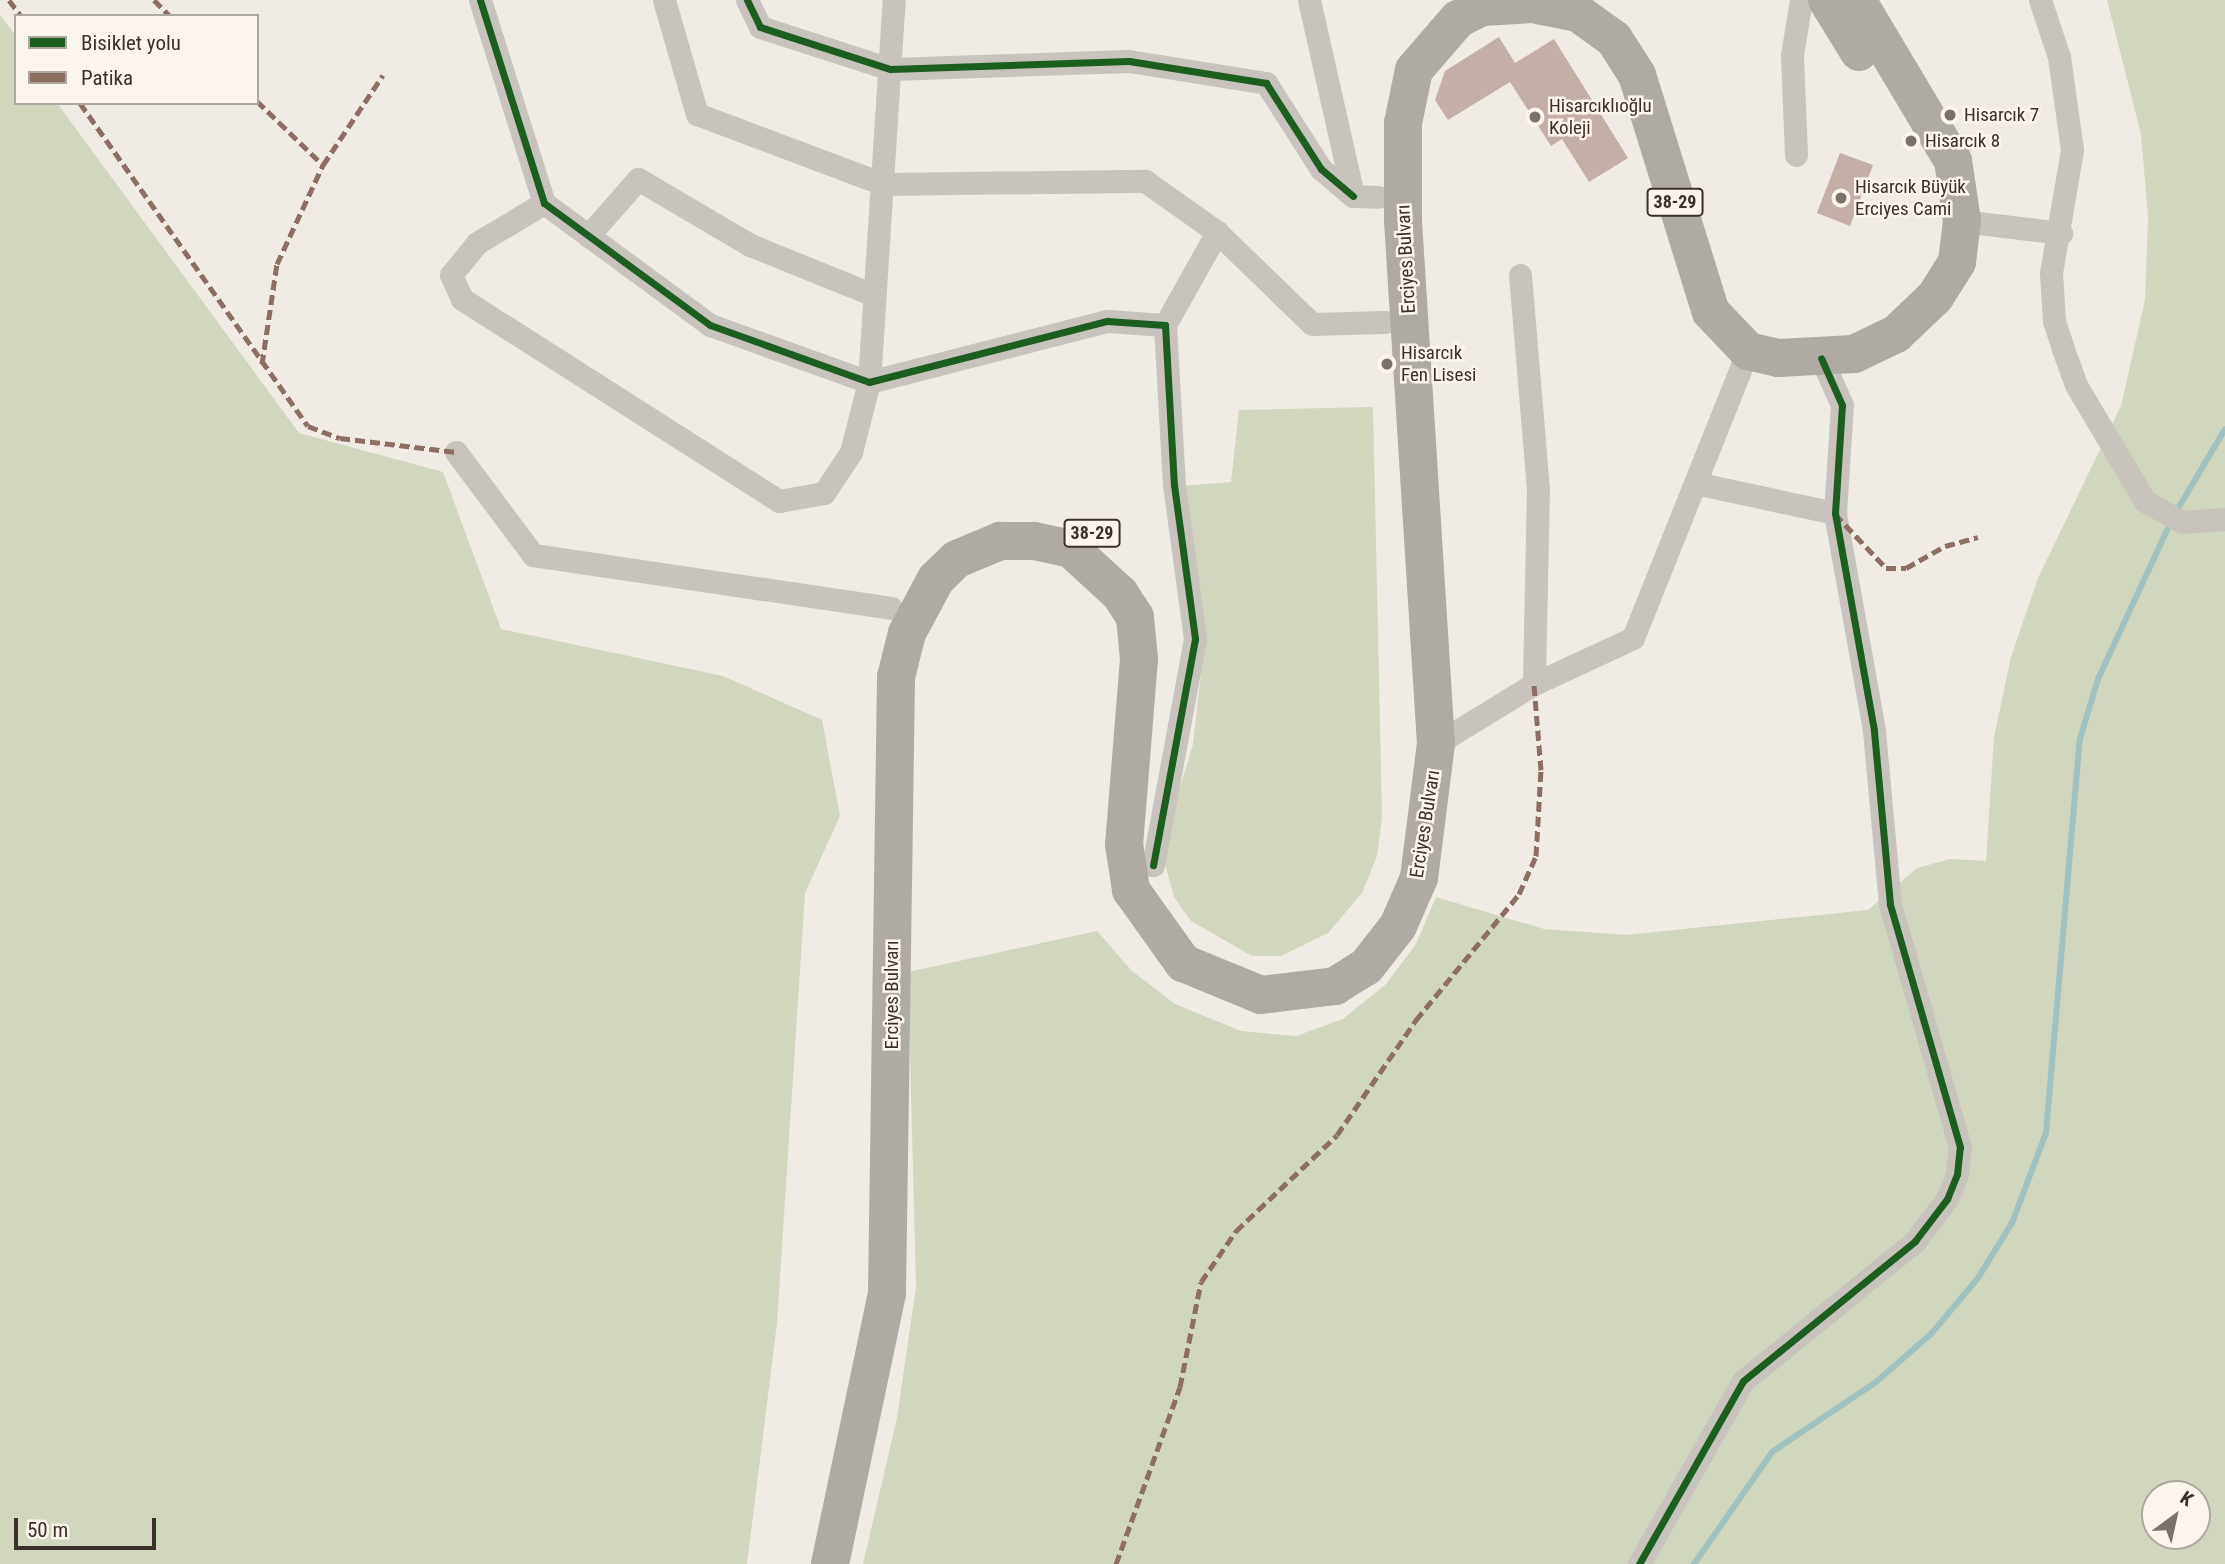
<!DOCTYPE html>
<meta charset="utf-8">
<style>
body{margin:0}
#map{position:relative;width:2225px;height:1564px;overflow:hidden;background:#f0ebe5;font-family:"Roboto Condensed",sans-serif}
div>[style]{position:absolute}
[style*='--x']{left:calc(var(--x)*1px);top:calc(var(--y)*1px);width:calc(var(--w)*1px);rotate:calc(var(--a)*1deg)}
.green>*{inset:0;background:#d1d6bf}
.stream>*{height:6px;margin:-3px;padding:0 3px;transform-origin:3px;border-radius:3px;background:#a1c2c1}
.building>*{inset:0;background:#c3afa7}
.street>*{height:23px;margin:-11.5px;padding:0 11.5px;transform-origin:11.5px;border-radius:11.5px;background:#c9c3be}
.highway>*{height:38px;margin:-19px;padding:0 19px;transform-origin:19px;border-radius:19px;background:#afaaa4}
.quiet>*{height:5px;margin-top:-2.5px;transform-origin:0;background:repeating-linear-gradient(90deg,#8d6e63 0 10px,transparent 0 15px)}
.cycleway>*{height:7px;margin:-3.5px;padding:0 3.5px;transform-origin:3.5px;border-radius:3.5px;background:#1b5e20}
.dots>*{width:19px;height:19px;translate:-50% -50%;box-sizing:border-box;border:4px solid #fbf5ee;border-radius:50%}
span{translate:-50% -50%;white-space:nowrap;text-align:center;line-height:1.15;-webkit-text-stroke:5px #fbf5ee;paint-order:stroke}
.shield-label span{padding:2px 5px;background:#fbf5ee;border:2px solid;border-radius:5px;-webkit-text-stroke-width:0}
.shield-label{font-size:18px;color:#3b302b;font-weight:700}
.poi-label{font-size:19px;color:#3b302b}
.left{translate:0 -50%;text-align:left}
.street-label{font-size:19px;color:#3b302b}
.legend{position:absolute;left:14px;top:14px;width:245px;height:91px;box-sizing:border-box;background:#fbf5ee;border:2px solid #aea6a0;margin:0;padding:9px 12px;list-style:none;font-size:21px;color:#3b302b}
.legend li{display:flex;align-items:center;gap:14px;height:35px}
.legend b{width:35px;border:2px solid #aea6a0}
.north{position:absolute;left:2141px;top:1480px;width:70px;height:70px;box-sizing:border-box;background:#fbf5ee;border:2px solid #aea6a0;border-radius:50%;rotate:33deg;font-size:19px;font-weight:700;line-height:28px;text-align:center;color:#3b302b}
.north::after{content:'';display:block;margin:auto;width:24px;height:32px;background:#7a716c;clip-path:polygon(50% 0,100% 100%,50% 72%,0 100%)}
.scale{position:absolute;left:14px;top:1518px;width:142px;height:32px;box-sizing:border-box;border:4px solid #3b302b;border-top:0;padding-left:9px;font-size:21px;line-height:24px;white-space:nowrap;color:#3b302b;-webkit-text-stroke:5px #fbf5ee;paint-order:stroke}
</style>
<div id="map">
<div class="green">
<i style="clip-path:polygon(evenodd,2107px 0,2225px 0,2225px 1564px,863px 1564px,897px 1418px,916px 1287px,908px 972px,1097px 931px,1132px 971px,1175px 1004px,1241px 1031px,1296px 1036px,1343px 1019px,1386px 984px,1416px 944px,1436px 897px,1544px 929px,1626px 935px,1868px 910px,1917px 868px,1950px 859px,1986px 861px,1994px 737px,2011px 657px,2038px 578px,2121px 406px,2145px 300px,2148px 217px,2141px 134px,2107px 0,2155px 1494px,2197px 1494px,2197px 1536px,2155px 1536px,2155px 1494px)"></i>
<i style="clip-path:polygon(0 15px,16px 36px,16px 103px,57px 103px,299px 433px,443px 472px,501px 629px,723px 676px,822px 720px,840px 816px,805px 893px,777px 1323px,747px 1564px,0 1564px)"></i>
<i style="clip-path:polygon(1373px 407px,1382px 816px,1377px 856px,1362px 893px,1328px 933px,1281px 956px,1252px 956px,1191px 921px,1174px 897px,1165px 864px,1163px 844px,1193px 744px,1201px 673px,1182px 486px,1231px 482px,1239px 410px)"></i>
</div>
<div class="stream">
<i style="--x:2176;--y:512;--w:96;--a:-59.4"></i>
<i style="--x:1694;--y:1564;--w:136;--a:-55.1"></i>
<i style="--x:1772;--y:1452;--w:125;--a:-33.9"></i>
<i style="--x:1876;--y:1382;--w:73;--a:-41.1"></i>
<i style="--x:1931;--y:1334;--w:73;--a:-50"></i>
<i style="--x:1978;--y:1278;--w:65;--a:-58.3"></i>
<i style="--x:2012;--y:1223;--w:96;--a:-69.3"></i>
<i style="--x:2046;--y:1133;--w:395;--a:-85.1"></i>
<i style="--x:2080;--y:739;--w:63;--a:-73.3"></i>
<i style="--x:2098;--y:679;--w:173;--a:-65.1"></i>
</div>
<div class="building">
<i style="clip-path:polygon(1499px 37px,1515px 63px,1554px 39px,1628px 158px,1589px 182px,1562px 139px,1551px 146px,1510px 82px,1448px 120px,1435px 100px,1445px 71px)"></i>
<i style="clip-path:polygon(1840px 153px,1873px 165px,1850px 226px,1817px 213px)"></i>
</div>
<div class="street">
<i style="--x:480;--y:0;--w:213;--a:72.5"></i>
<i style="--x:544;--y:203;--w:206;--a:36.3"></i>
<i style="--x:710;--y:325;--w:169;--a:19.7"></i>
<i style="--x:869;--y:382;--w:246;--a:-14.4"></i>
<i style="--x:1107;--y:321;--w:58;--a:3.9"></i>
<i style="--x:1165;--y:325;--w:160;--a:86.8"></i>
<i style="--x:1174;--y:485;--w:155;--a:82.2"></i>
<i style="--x:1195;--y:639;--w:230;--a:100.5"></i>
<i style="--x:664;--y:0;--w:119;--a:73.9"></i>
<i style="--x:697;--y:114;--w:199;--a:20.6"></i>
<i style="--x:883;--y:184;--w:262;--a:-0.7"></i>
<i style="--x:1145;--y:181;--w:88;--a:35.3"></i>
<i style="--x:1217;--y:232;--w:132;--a:44.1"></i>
<i style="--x:1312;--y:324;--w:73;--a:-1.6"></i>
<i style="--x:747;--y:0;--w:30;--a:64"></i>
<i style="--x:760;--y:27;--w:137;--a:17.9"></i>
<i style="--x:890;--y:69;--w:239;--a:-1.9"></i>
<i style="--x:1129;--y:61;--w:139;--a:9.1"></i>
<i style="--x:1266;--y:83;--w:102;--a:57.4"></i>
<i style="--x:1321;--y:169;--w:42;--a:40.2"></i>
<i style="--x:1309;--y:0;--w:201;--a:77.3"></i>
<i style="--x:1353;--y:196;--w:25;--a:2"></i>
<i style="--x:2040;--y:0;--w:60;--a:71.6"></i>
<i style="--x:2059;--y:57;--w:94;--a:82"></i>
<i style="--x:2072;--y:150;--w:125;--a:99.7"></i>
<i style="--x:2051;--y:273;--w:48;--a:86.4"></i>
<i style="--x:2054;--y:321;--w:29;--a:72"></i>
<i style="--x:2063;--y:349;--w:38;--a:70"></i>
<i style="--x:2076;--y:385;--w:135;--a:59.3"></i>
<i style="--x:2145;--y:501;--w:43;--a:29.6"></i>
<i style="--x:2182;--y:522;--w:43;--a:-4"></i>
<i style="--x:1796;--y:155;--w:100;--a:-92.3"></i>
<i style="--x:1792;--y:55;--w:56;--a:-80.7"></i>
<i style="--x:544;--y:203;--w:78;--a:149.2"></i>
<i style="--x:477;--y:243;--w:41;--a:129.1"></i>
<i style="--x:451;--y:275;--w:26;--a:65"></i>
<i style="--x:462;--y:299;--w:376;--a:32.5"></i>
<i style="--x:779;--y:501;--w:46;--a:-10.1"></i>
<i style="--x:824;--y:493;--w:49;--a:-56.6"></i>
<i style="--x:851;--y:452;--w:72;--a:-75.6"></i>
<i style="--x:869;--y:382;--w:383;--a:-86.3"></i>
<i style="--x:1962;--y:221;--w:100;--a:6.9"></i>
<i style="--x:588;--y:236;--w:76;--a:-48.7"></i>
<i style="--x:638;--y:179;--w:130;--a:30.5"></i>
<i style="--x:750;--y:245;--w:131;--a:22"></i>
<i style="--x:1520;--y:275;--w:214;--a:85.2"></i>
<i style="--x:1538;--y:488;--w:196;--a:91.2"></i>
<i style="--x:1165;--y:325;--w:107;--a:-60.8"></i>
<i style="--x:456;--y:452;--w:129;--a:53.2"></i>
<i style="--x:533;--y:555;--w:362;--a:8.4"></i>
<i style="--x:1695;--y:483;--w:143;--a:12.1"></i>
<i style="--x:1436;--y:744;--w:115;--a:-31.5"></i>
<i style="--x:1534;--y:684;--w:109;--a:-24.9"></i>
<i style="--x:1633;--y:638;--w:309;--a:-68.2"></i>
<i style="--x:1639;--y:1564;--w:210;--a:-60.4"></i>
<i style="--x:1743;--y:1381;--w:222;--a:-39.1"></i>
<i style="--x:1915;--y:1241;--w:53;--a:-52.7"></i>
<i style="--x:1947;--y:1199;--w:27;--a:-68"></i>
<i style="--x:1957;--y:1174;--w:27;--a:-84"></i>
<i style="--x:1960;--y:1147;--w:253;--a:-106.1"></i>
<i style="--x:1890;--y:904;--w:175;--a:-95.3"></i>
<i style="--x:1874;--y:730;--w:220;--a:-100.2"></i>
<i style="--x:1835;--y:513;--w:108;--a:-86.3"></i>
<i style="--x:1842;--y:405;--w:51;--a:-114.1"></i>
</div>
<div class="highway">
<i style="--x:1827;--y:0;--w:61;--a:58.4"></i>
<i style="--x:830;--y:1564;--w:277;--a:-78.1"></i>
<i style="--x:887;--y:1293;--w:616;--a:-89.16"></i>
<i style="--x:896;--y:677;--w:45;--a:-76"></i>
<i style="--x:907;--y:633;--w:61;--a:-61.8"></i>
<i style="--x:936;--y:579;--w:29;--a:-44"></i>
<i style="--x:957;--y:559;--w:47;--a:-22.7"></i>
<i style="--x:1000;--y:541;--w:34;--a:0"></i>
<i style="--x:1034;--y:541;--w:38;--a:12"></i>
<i style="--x:1071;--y:549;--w:67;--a:42.6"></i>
<i style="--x:1120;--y:594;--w:27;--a:57"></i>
<i style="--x:1135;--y:617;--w:42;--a:84.6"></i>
<i style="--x:1139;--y:659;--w:186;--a:94.6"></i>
<i style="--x:1124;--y:844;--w:47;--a:81.3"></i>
<i style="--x:1131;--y:890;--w:90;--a:54.5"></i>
<i style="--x:1183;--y:963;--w:84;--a:22.3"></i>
<i style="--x:1261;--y:995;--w:75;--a:-6.9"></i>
<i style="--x:1335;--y:986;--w:36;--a:-32"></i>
<i style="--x:1366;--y:967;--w:52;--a:-52"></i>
<i style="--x:1398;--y:926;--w:52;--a:-66.4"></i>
<i style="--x:1419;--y:878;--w:135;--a:-82.8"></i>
<i style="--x:1436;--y:744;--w:524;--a:-93.61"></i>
<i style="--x:1403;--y:221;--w:98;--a:-90"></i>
<i style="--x:1403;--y:123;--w:54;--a:-78.3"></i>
<i style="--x:1414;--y:70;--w:67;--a:-49.2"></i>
<i style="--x:1458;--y:19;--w:27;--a:-27"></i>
<i style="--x:1482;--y:7;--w:51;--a:-3.4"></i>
<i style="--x:1533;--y:4;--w:46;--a:11.3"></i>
<i style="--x:1578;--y:13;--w:44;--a:35.8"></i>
<i style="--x:1614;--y:39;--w:43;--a:57.4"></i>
<i style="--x:1637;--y:75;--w:248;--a:72.7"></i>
<i style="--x:1711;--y:312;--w:54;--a:46.5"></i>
<i style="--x:1748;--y:351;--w:31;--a:13"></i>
<i style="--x:1778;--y:358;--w:76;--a:-3"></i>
<i style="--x:1854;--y:354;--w:47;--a:-25.5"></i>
<i style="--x:1896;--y:334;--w:54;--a:-43.5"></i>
<i style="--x:1935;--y:297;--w:41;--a:-57.8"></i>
<i style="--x:1957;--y:262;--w:41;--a:-83"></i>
<i style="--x:1962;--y:221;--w:61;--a:-98.5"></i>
<i style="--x:1953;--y:161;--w:187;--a:-120.8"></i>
</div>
<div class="quiet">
<i style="--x:9;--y:0;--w:20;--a:53"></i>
<i style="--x:154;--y:0;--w:23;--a:45"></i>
<i style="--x:257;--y:101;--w:92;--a:44.1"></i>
<i style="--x:80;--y:103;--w:395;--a:54.8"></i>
<i style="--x:308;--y:426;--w:34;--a:21"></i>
<i style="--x:340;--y:438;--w:117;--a:6.9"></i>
<i style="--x:262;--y:364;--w:101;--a:-81.5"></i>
<i style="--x:277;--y:264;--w:109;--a:-65.1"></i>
<i style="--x:323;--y:165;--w:108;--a:-56.3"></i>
<i style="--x:1835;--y:514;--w:74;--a:46.6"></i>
<i style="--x:1886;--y:568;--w:20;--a:0"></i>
<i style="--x:1906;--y:568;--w:45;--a:-29.4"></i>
<i style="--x:1945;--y:546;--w:34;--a:-15"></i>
<i style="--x:1116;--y:1564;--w:188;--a:-70.1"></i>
<i style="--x:1180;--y:1387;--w:107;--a:-78.7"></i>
<i style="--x:1201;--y:1282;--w:62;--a:-55.5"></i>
<i style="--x:1236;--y:1231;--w:139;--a:-43.5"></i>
<i style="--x:1337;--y:1135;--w:140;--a:-55.5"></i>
<i style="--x:1416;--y:1020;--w:163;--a:-50.7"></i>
<i style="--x:1519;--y:894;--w:42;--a:-65.9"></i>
<i style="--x:1536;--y:856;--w:86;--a:-86.7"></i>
<i style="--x:1541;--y:770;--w:86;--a:-94.7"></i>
</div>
<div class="cycleway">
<i style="--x:480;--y:0;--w:213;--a:72.5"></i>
<i style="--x:544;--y:203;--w:206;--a:36.3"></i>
<i style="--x:710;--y:325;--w:169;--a:19.7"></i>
<i style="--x:869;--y:382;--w:246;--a:-14.4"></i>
<i style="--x:1107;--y:321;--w:58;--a:3.9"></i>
<i style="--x:1165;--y:325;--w:160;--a:86.8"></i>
<i style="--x:1174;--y:485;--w:155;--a:82.2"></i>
<i style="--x:1195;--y:639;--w:230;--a:100.5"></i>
<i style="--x:747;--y:0;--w:30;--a:64"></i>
<i style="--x:760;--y:27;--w:137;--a:17.9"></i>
<i style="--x:890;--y:69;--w:239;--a:-1.9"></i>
<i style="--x:1129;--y:61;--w:139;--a:9.1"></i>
<i style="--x:1266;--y:83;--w:102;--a:57.4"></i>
<i style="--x:1321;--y:169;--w:42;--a:40.2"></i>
<i style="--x:1639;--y:1564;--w:210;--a:-60.4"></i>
<i style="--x:1743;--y:1381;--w:222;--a:-39.1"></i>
<i style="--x:1915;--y:1241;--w:53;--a:-52.7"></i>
<i style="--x:1947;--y:1199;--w:27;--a:-68"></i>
<i style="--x:1957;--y:1174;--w:27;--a:-84"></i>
<i style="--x:1960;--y:1147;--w:253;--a:-106.1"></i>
<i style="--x:1890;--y:904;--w:175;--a:-95.3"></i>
<i style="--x:1874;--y:730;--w:220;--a:-100.2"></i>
<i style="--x:1835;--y:513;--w:108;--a:-86.3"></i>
<i style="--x:1842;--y:405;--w:51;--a:-114.1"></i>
</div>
<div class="dots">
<i style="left:1950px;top:115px;background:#7a716c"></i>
<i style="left:1535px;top:117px;background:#7a716c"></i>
<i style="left:1911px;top:141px;background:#7a716c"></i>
<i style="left:1841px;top:198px;background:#7a716c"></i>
<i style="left:1387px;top:364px;background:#7a716c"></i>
</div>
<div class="shield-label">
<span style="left:1675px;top:202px">38-29</span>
<span style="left:1092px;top:533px">38-29</span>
</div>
<div class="poi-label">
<span class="left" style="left:1549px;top:117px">Hisarcıklıoğlu<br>Koleji</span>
<span class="left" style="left:1964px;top:115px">Hisarcık 7</span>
<span class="left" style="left:1925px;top:141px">Hisarcık 8</span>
<span class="left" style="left:1855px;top:198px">Hisarcık Büyük<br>Erciyes Cami</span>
<span class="left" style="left:1401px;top:364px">Hisarcık<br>Fen Lisesi</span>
</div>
<div class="street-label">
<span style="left:1406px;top:259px;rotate:-93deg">Erciyes Bulvarı</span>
<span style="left:1425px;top:824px;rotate:-81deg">Erciyes Bulvarı</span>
<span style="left:892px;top:995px;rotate:-90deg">Erciyes Bulvarı</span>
</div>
<ul class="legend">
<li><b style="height:9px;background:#1b5e20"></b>Bisiklet yolu</li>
<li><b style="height:9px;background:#8d6e63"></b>Patika</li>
</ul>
<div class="north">K</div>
<div class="scale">50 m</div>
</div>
